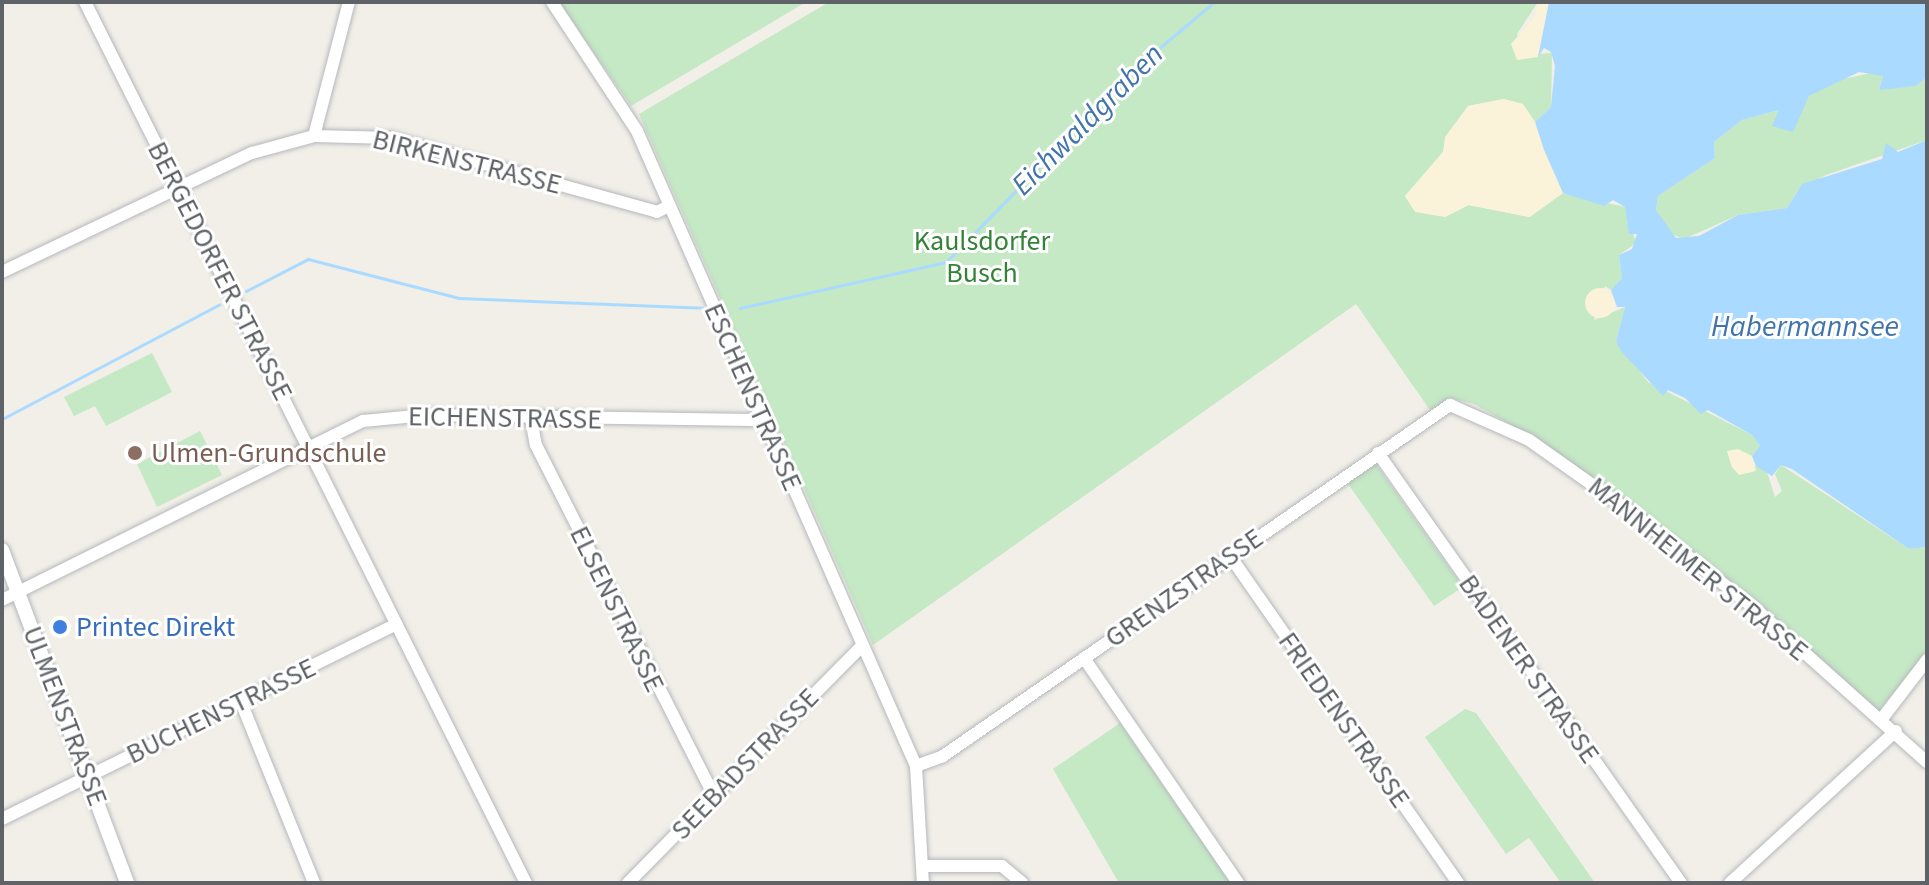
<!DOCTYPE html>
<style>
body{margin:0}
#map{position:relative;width:1929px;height:885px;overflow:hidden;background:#f1efe8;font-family:"Source Sans 3",sans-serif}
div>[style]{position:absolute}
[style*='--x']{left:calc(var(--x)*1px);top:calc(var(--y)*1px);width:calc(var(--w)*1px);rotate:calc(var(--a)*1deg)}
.green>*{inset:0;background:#c5e8c5}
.sand>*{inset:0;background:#fbf3d9}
.round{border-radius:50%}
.water>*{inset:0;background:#aadaff}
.stream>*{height:3px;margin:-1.5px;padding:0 1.5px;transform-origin:1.5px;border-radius:1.5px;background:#aadaff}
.roads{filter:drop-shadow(0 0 2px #b5b8bc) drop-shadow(0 0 2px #b5b8bc)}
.minor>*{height:12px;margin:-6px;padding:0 6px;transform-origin:6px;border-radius:6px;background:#fff}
.tertiary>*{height:14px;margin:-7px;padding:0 7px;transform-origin:7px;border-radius:7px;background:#fff}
.dots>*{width:22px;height:22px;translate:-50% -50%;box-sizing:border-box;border:4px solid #fff;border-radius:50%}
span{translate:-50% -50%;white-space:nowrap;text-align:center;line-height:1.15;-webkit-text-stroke:6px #fff;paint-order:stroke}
.street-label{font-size:28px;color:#5f6368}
.park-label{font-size:28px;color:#348238}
.education-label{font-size:28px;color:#785e54}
.left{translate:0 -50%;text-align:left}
.shop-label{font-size:28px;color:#366cbe}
.water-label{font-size:30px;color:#4174aa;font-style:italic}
.frame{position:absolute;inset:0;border:4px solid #5f6368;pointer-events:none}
</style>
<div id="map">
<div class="green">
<i style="clip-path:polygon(559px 2px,806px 2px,631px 106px)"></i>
<i style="clip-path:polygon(829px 2px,1538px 2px,1517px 34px,1524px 55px,1552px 53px,1551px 107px,1535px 122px,1522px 104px,1504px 99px,1468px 106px,1443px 152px,1405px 196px,1445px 217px,1468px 205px,1530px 217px,1563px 193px,1625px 207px,1636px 243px,1619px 255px,1622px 278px,1611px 290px,1605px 286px,1594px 320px,1625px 307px,1616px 341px,1648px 382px,1752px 435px,1760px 446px,1752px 456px,1727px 451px,1732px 467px,1765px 466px,1775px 497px,1782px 491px,1775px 474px,1781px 465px,1909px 549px,1927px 547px,1927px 652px,1877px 713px,1760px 604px,1545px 444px,1474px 404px,1454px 399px,1430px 410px,1356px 304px,873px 645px,639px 114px)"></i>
<i style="clip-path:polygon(1876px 72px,1883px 76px,1879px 89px,1916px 86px,1927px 77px,1927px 140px,1826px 175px,1798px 190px,1787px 208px,1738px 215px,1684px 239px,1669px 233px,1656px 210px,1658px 196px,1715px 158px,1714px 142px,1742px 120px,1779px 110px,1783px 115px,1775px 121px,1829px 82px)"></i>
<i style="clip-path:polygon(152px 353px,172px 392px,106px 426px,95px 406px,74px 416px,64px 397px)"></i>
<i style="clip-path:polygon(200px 431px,222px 475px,157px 507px,137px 464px)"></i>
<i style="clip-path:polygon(1375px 463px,1463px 587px,1434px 606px,1346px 481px)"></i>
<i style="clip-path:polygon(1465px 709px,1476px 713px,1595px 883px,1561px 883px,1529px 838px,1506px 854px,1425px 737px)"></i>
<i style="clip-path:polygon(1120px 723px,1231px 883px,1119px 883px,1053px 769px)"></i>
</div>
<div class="sand">
<i style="clip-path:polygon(1538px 2px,1549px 2px,1538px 57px,1517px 60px,1511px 44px,1534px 18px)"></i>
<i style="clip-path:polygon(1504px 99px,1523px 104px,1535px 122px,1563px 193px,1529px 217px,1469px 205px,1445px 217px,1415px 212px,1405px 196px,1443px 152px,1445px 137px,1468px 106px)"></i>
<i class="round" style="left:1585px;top:288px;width:30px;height:30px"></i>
<i style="clip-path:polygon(1738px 449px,1752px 456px,1756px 471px,1739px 475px,1732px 467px,1727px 451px)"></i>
</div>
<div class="water">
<i style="clip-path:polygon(1549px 2px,1927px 2px,1927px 77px,1916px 86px,1879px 90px,1883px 76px,1859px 72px,1809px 96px,1793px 132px,1772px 126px,1779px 110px,1742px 120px,1714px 142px,1715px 158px,1658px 196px,1656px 210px,1676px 238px,1699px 236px,1738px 215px,1787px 208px,1802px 184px,1882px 159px,1886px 143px,1898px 152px,1927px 140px,1927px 547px,1909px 549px,1792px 469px,1781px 465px,1772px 476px,1756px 466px,1752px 456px,1760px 446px,1752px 435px,1708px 410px,1701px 414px,1685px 398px,1668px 390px,1663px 396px,1621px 351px,1616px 341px,1625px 307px,1617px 307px,1611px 290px,1622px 278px,1619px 255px,1632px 249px,1637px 234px,1629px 234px,1625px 207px,1613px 200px,1604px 206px,1563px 193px,1544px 150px,1535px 122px,1551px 107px,1555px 66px,1551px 52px,1544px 48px,1538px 57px)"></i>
</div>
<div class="stream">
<i style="--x:246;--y:291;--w:70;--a:-27.3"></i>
<i style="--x:308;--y:259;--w:156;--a:14.5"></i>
<i style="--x:459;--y:298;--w:244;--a:2.3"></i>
<i style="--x:740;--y:308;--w:211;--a:-12.6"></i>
<i style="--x:946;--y:262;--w:273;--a:-45.6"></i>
<i style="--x:1137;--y:67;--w:101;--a:-40.2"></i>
<i style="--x:2;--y:419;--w:246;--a:-27.8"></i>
</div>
<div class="roads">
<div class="minor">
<i style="--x:85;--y:2;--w:985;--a:63.41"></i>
<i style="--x:552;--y:2;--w:154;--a:56.6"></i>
<i style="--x:637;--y:131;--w:694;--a:66.28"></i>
<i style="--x:916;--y:766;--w:117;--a:86.6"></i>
<i style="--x:314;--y:136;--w:138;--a:-75.4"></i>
<i style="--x:2;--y:272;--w:277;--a:-25.5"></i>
<i style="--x:252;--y:153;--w:64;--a:-15.3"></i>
<i style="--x:314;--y:136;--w:77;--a:1.5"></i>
<i style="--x:391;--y:138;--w:276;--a:15.5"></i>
<i style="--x:657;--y:212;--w:13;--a:-27"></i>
<i style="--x:531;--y:418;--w:27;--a:80"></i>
<i style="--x:536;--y:445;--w:394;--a:63.1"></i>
<i style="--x:1378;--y:453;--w:526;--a:54.83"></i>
<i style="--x:1230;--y:556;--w:399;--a:55.1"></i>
<i style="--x:2;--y:600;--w:403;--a:-26.4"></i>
<i style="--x:363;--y:421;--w:63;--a:-5.4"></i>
<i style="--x:426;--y:415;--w:325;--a:0.9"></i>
<i style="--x:751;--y:420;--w:11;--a:-38"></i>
<i style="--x:1084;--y:658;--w:273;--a:55.6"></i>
<i style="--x:241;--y:702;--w:195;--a:68"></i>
<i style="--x:1881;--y:720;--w:76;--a:-52.5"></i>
<i style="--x:916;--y:766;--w:29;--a:-20"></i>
<i style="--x:943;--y:756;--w:617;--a:-34.7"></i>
<i style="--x:1450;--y:405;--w:86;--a:23.9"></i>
<i style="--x:1529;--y:440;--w:130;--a:35.3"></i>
<i style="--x:1635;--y:515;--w:157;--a:38"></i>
<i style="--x:1759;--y:612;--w:225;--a:41.8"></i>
<i style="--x:2;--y:819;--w:440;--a:-26.3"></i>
<i style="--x:923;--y:866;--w:79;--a:0"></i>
<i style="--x:1002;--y:866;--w:26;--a:40"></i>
<i style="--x:628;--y:883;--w:334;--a:-45.4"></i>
<i style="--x:1730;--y:883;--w:225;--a:-42.5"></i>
</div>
<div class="tertiary">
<i style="--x:2;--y:550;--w:356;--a:69.4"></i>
</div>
</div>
<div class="dots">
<i style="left:135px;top:453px;background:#8d6e63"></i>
<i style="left:60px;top:627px;background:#3f7fe0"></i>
</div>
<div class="street-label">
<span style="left:467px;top:162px;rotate:14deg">BIRKENSTRASSE</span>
<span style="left:220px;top:271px;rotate:63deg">BERGEDORFER STRASSE</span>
<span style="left:753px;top:397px;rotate:66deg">ESCHENSTRASSE</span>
<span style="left:505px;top:418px;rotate:1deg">EICHENSTRASSE</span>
<span style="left:1698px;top:569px;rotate:39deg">MANNHEIMER STRASSE</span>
<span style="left:1184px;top:588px;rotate:-35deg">GRENZSTRASSE</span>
<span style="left:617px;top:609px;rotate:64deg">ELSENSTRASSE</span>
<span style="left:1529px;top:669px;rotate:55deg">BADENER STRASSE</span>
<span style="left:221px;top:711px;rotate:-26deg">BUCHENSTRASSE</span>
<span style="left:65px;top:716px;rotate:69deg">ULMENSTRASSE</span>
<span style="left:1344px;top:720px;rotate:55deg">FRIEDENSTRASSE</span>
<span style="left:745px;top:764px;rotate:-46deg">SEEBADSTRASSE</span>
</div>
<div class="park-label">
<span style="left:982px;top:257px">Kaulsdorfer<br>Busch</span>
</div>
<div class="education-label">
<span class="left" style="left:151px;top:453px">Ulmen-Grundschule</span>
</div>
<div class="shop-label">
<span class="left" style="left:76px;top:627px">Printec Direkt</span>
</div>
<div class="water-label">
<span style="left:1088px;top:120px;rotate:-45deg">Eichwaldgraben</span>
<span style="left:1805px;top:327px">Habermannsee</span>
</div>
<div class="frame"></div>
</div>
